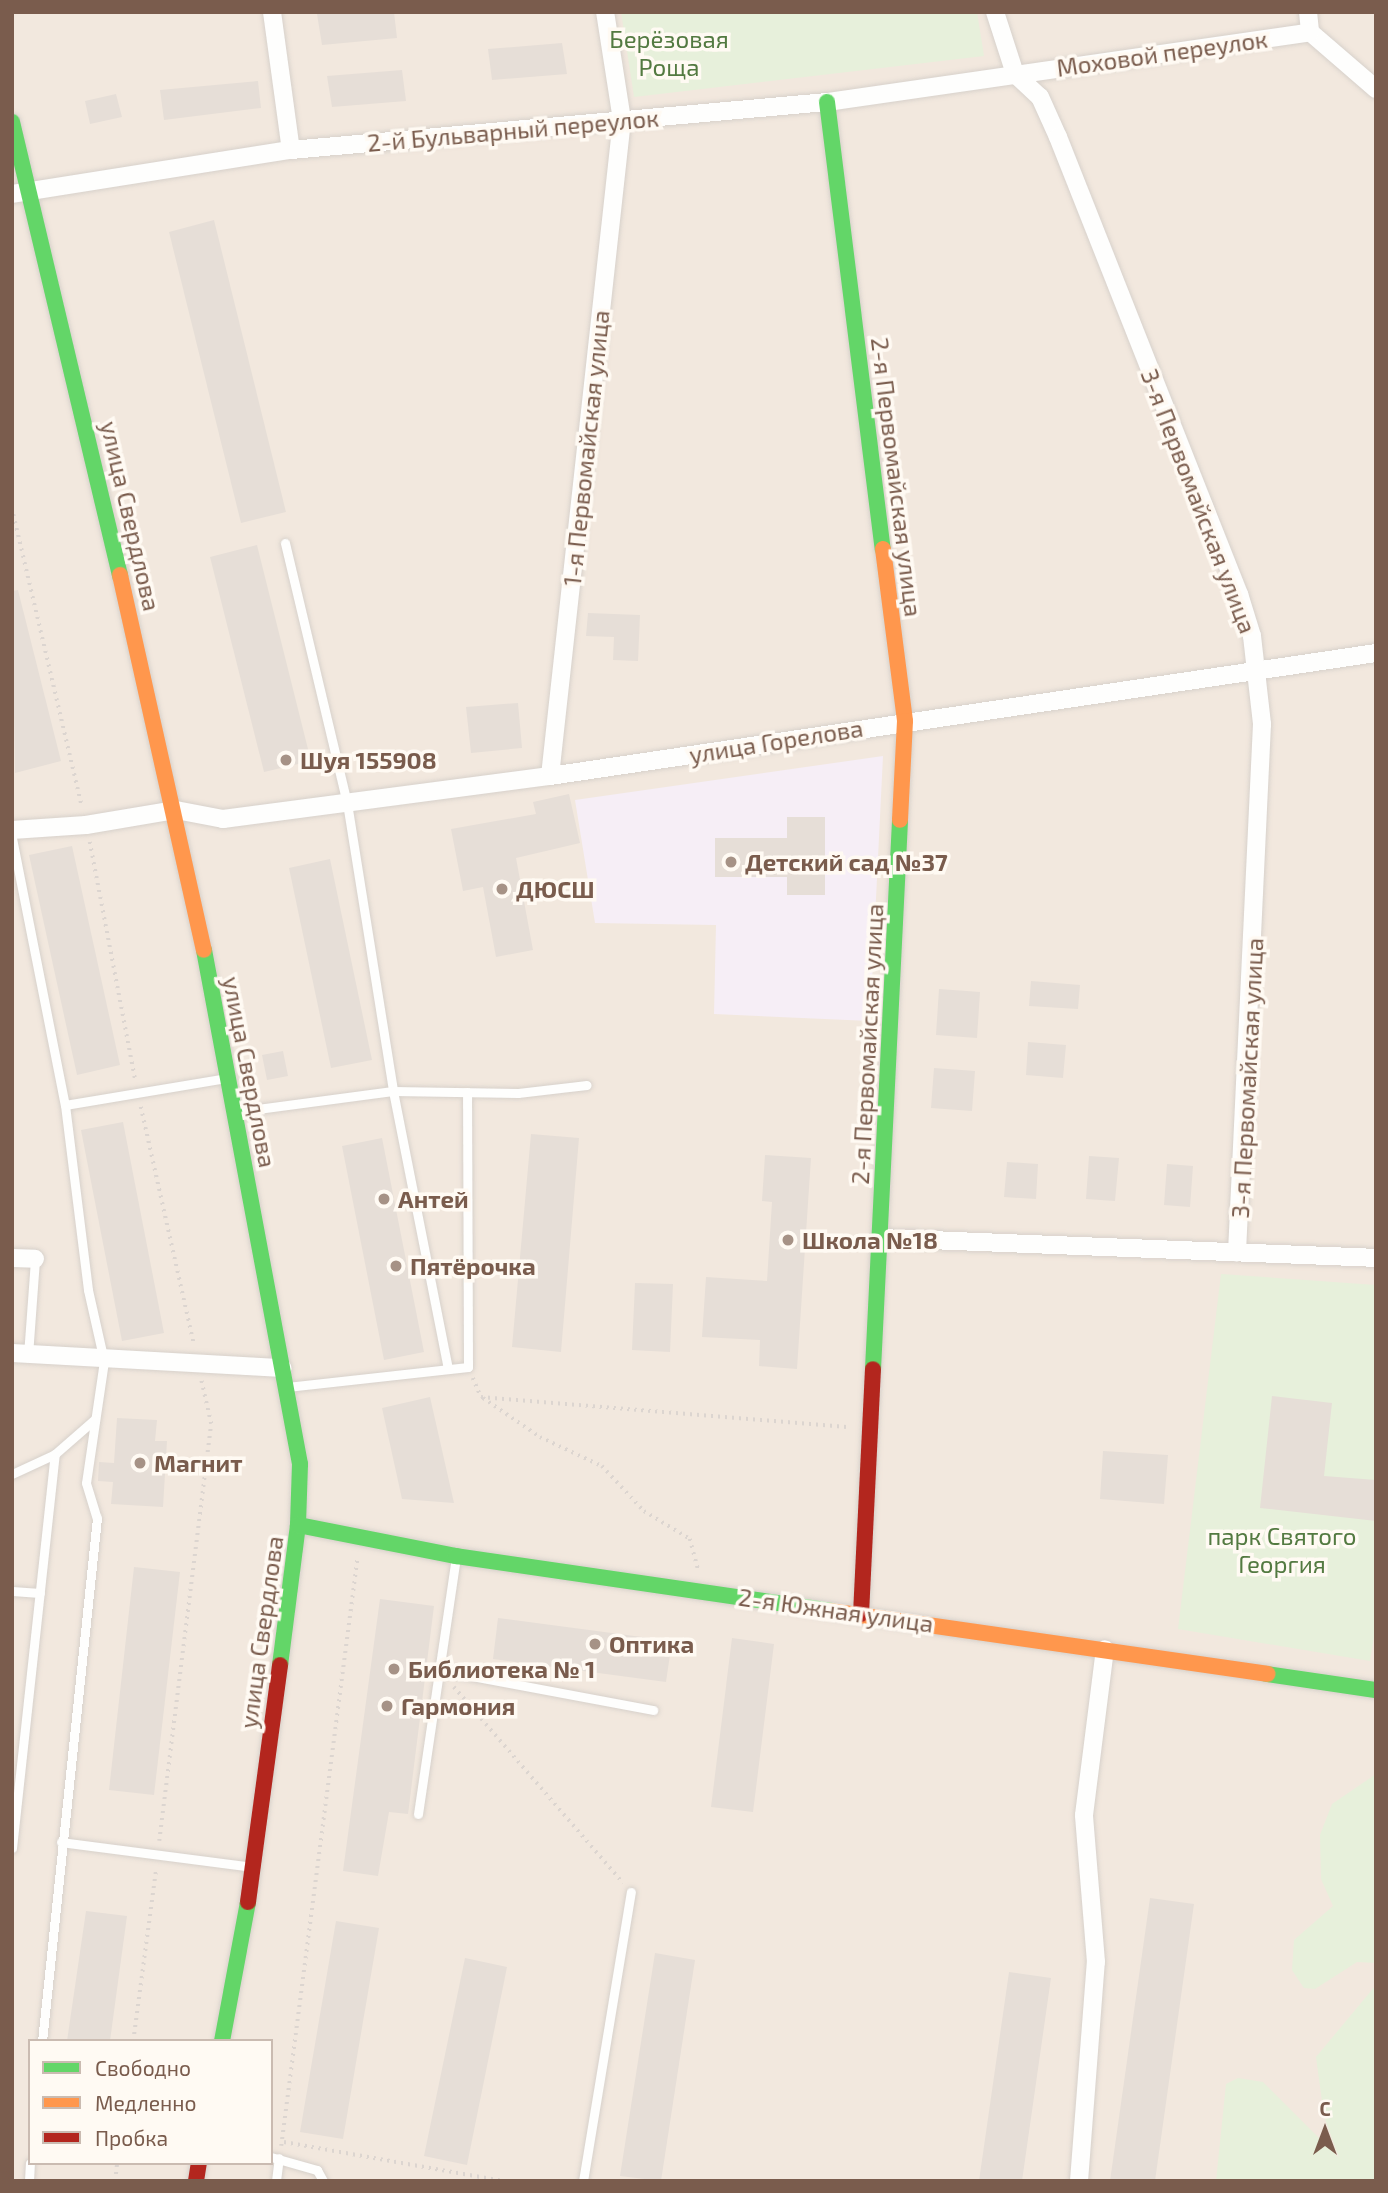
<!DOCTYPE html>
<meta charset="utf-8">
<style>
body{margin:0}
#map{position:relative;width:1388px;height:2193px;overflow:hidden;background:#f9f5f0;font-family:"Exo 2",sans-serif}
div>[style]{position:absolute}
[style*='--x']{left:calc(var(--x)*1px);top:calc(var(--y)*1px);width:calc(var(--w)*1px);rotate:calc(var(--a)*1deg)}
.residential>*{inset:0;background:#f2e8de}
.education>*{inset:0;background:#f6eef6}
.green>*{inset:0;background:#e7f0db}
.building>*{inset:0;background:#e6ded7}
.path>*{height:3.5px;margin-top:-1.75px;transform-origin:0;background:repeating-linear-gradient(90deg,#dcd5d0 0 2px,transparent 0 7px)}
.roads{filter:drop-shadow(0 0 2px #d7d1cb) drop-shadow(0 0 2px #d7d1cb)}
.lane>*{height:9px;margin:-4.5px;padding:0 4.5px;transform-origin:4.5px;border-radius:4.5px;background:#fefefd}
.street>*{height:18px;margin:-9px;padding:0 9px;transform-origin:9px;border-radius:9px;background:#fefefd}
.fast>*{height:16px;margin:-8px;padding:0 8px;transform-origin:8px;border-radius:8px;background:#63d668}
.slow>*{height:16px;margin:-8px;padding:0 8px;transform-origin:8px;border-radius:8px;background:#ff974d}
.jam>*{height:16px;margin:-8px;padding:0 8px;transform-origin:8px;border-radius:8px;background:#b3261e}
.dots>*{width:19px;height:19px;translate:-50% -50%;box-sizing:border-box;border:4px solid #fffaf3;border-radius:50%}
span{translate:-50% -50%;white-space:nowrap;text-align:center;line-height:1.15;-webkit-text-stroke:7px #fffaf3;paint-order:stroke}
.park-label{font-size:24px;color:#537a41}
.street-label{font-size:24px;color:#7a5c4d}
.poi-label{font-size:24px;color:#7a5c4d;font-weight:700}
.left{translate:0 -50%;text-align:left}
.frame{position:absolute;inset:0;border:14px solid #7a5c4d;pointer-events:none}
.legend{position:absolute;left:28px;top:2039px;width:245px;height:126px;box-sizing:border-box;background:#fffaf3;border:2px solid #cabbb1;margin:0;padding:9px 12px;list-style:none;font-size:21px;color:#7a5c4d}
.legend li{display:flex;align-items:center;gap:14px;height:35px}
.legend b{width:35px;border:2px solid #cabbb1}
.north{position:absolute;left:1290px;top:2095px;width:70px;height:70px;-webkit-text-stroke:5px #fffaf3;paint-order:stroke;rotate:0deg;font-size:19px;font-weight:700;line-height:28px;text-align:center;color:#7a5c4d}
.north::after{content:'';display:block;margin:auto;width:24px;height:32px;background:#7a5c4d;clip-path:polygon(50% 0,100% 100%,50% 72%,0 100%)}
</style>
<div id="map">
<div class="residential">
<i style="clip-path:polygon(evenodd,12px 12px,1376px 12px,1376px 2181px,12px 2181px,12px 12px,30px 2041px,271px 2041px,271px 2163px,30px 2163px,30px 2041px)"></i>
</div>
<div class="education">
<i style="clip-path:polygon(883px 756px,870px 1021px,714px 1014px,716px 925px,595px 923px,575px 800px)"></i>
</div>
<div class="green">
<i style="clip-path:polygon(621px 12px,977px 12px,984px 56px,634px 97px)"></i>
<i style="clip-path:polygon(1221px 1274px,1376px 1285px,1376px 1624px,1370px 1661px,1178px 1629px)"></i>
<i style="clip-path:polygon(1376px 1774px,1376px 1963px,1357px 1962px,1315px 1989px,1304px 1988px,1292px 1970px,1294px 1940px,1333px 1906px,1321px 1879px,1320px 1835px,1332px 1804px)"></i>
<i style="clip-path:polygon(1376px 1985px,1376px 2181px,1216px 2181px,1226px 2084px,1238px 2078px,1263px 2082px,1339px 2158px,1324px 2116px,1316px 2057px)"></i>
</div>
<div class="building">
<i style="clip-path:polygon(394px 12px,397px 38px,322px 45px,317px 14px)"></i>
<i style="clip-path:polygon(562px 43px,567px 74px,492px 80px,488px 49px)"></i>
<i style="clip-path:polygon(402px 70px,406px 101px,332px 107px,327px 76px)"></i>
<i style="clip-path:polygon(258px 81px,261px 108px,164px 120px,160px 90px)"></i>
<i style="clip-path:polygon(116px 94px,122px 117px,90px 124px,85px 101px)"></i>
<i style="clip-path:polygon(214px 220px,286px 512px,241px 523px,169px 232px)"></i>
<i style="clip-path:polygon(257px 545px,311px 761px,264px 772px,210px 557px)"></i>
<i style="clip-path:polygon(18px 590px,61px 761px,15px 773px,12px 591px)"></i>
<i style="clip-path:polygon(588px 613px,640px 615px,638px 661px,613px 660px,614px 637px,586px 636px)"></i>
<i style="clip-path:polygon(518px 703px,522px 748px,471px 753px,466px 707px)"></i>
<i style="clip-path:polygon(569px 794px,580px 843px,516px 858px,533px 950px,496px 957px,483px 887px,463px 891px,451px 829px,536px 814px,533px 802px)"></i>
<i style="clip-path:polygon(787px 817px,825px 817px,825px 895px,787px 895px,787px 877px,715px 877px,715px 838px,787px 838px)"></i>
<i style="clip-path:polygon(72px 846px,120px 1065px,77px 1075px,29px 855px)"></i>
<i style="clip-path:polygon(330px 859px,372px 1060px,331px 1068px,289px 868px)"></i>
<i style="clip-path:polygon(1031px 981px,1080px 985px,1078px 1009px,1029px 1006px)"></i>
<i style="clip-path:polygon(939px 989px,980px 992px,977px 1038px,936px 1035px)"></i>
<i style="clip-path:polygon(1028px 1042px,1066px 1045px,1063px 1078px,1026px 1075px)"></i>
<i style="clip-path:polygon(283px 1051px,288px 1076px,267px 1080px,262px 1055px)"></i>
<i style="clip-path:polygon(934px 1068px,975px 1071px,972px 1111px,931px 1108px)"></i>
<i style="clip-path:polygon(123px 1122px,164px 1333px,122px 1341px,81px 1130px)"></i>
<i style="clip-path:polygon(531px 1134px,579px 1138px,561px 1352px,512px 1347px)"></i>
<i style="clip-path:polygon(382px 1138px,424px 1352px,384px 1360px,342px 1146px)"></i>
<i style="clip-path:polygon(765px 1155px,811px 1158px,797px 1369px,759px 1366px,760px 1340px,702px 1337px,706px 1277px,767px 1281px,772px 1202px,762px 1201px)"></i>
<i style="clip-path:polygon(1089px 1156px,1119px 1158px,1115px 1201px,1086px 1199px)"></i>
<i style="clip-path:polygon(1007px 1162px,1038px 1164px,1036px 1199px,1004px 1197px)"></i>
<i style="clip-path:polygon(1167px 1164px,1193px 1166px,1190px 1207px,1164px 1205px)"></i>
<i style="clip-path:polygon(635px 1283px,673px 1284px,670px 1352px,632px 1350px)"></i>
<i style="clip-path:polygon(1272px 1396px,1332px 1403px,1324px 1476px,1376px 1480px,1376px 1521px,1260px 1508px)"></i>
<i style="clip-path:polygon(430px 1397px,454px 1503px,402px 1499px,382px 1408px)"></i>
<i style="clip-path:polygon(117px 1418px,157px 1420px,155px 1441px,167px 1441px,163px 1507px,111px 1504px,113px 1482px,98px 1481px,99px 1462px,114px 1463px)"></i>
<i style="clip-path:polygon(1103px 1451px,1168px 1455px,1164px 1504px,1100px 1499px)"></i>
<i style="clip-path:polygon(134px 1567px,180px 1572px,154px 1795px,109px 1790px)"></i>
<i style="clip-path:polygon(380px 1599px,434px 1606px,408px 1814px,389px 1812px,378px 1876px,343px 1871px)"></i>
<i style="clip-path:polygon(498px 1618px,672px 1641px,666px 1682px,493px 1659px)"></i>
<i style="clip-path:polygon(732px 1638px,774px 1644px,753px 1812px,711px 1807px)"></i>
<i style="clip-path:polygon(1150px 1898px,1194px 1904px,1155px 2181px,1110px 2181px)"></i>
<i style="clip-path:polygon(86px 1911px,127px 1916px,110px 2041px,67px 2041px)"></i>
<i style="clip-path:polygon(336px 1921px,379px 1928px,343px 2139px,300px 2132px)"></i>
<i style="clip-path:polygon(655px 1953px,695px 1960px,661px 2181px,620px 2176px)"></i>
<i style="clip-path:polygon(465px 1958px,507px 1967px,467px 2165px,424px 2156px)"></i>
<i style="clip-path:polygon(1009px 1972px,1051px 1978px,1022px 2181px,979px 2181px)"></i>
</div>
<div class="path">
<i style="--x:12;--y:508;--w:307;--a:76.8"></i>
<i style="--x:90;--y:842;--w:241;--a:79.2"></i>
<i style="--x:141;--y:1107;--w:244;--a:77.4"></i>
<i style="--x:473;--y:1378;--w:21;--a:67"></i>
<i style="--x:481;--y:1397;--w:367;--a:4.7"></i>
<i style="--x:483;--y:1398;--w:69;--a:34.4"></i>
<i style="--x:540;--y:1437;--w:68;--a:25.1"></i>
<i style="--x:602;--y:1466;--w:62;--a:47"></i>
<i style="--x:644;--y:1511;--w:54;--a:31.3"></i>
<i style="--x:690;--y:1539;--w:31;--a:75"></i>
<i style="--x:454;--y:1687;--w:259;--a:49.2"></i>
<i style="--x:159;--y:1841;--w:420;--a:-82.9"></i>
<i style="--x:211;--y:1424;--w:45;--a:-102.8"></i>
<i style="--x:133;--y:2041;--w:174;--a:-82.4"></i>
<i style="--x:284;--y:2142;--w:221;--a:10.1"></i>
<i style="--x:281;--y:2146;--w:591;--a:-82.61"></i>
<i style="--x:115;--y:2181;--w:18;--a:-84"></i>
</div>
<div class="roads">
<div class="lane">
<i style="--x:285;--y:543;--w:267;--a:76.6"></i>
<i style="--x:347;--y:803;--w:292;--a:80.9"></i>
<i style="--x:393;--y:1091;--w:283;--a:78.8"></i>
<i style="--x:12;--y:838;--w:272;--a:78.8"></i>
<i style="--x:65;--y:1105;--w:186;--a:82.9"></i>
<i style="--x:88;--y:1290;--w:73;--a:77.3"></i>
<i style="--x:104;--y:1361;--w:123;--a:98.4"></i>
<i style="--x:86;--y:1483;--w:37;--a:73"></i>
<i style="--x:97;--y:1518;--w:526;--a:96"></i>
<i style="--x:65;--y:1105;--w:163;--a:-9.5"></i>
<i style="--x:235;--y:1112;--w:159;--a:-7.6"></i>
<i style="--x:393;--y:1091;--w:125;--a:0.9"></i>
<i style="--x:518;--y:1093;--w:69;--a:-6.6"></i>
<i style="--x:28;--y:1355;--w:96;--a:-85.8"></i>
<i style="--x:287;--y:1387;--w:182;--a:-6.3"></i>
<i style="--x:468;--y:1367;--w:275;--a:-90.2"></i>
<i style="--x:12;--y:1474;--w:47;--a:-24.9"></i>
<i style="--x:12;--y:1591;--w:28;--a:4"></i>
<i style="--x:439;--y:1670;--w:218;--a:10.6"></i>
<i style="--x:418;--y:1814;--w:260;--a:-81.6"></i>
<i style="--x:61;--y:1842;--w:195;--a:7.4"></i>
<i style="--x:12;--y:1848;--w:396;--a:-83.8"></i>
<i style="--x:55;--y:1454;--w:53;--a:-41.2"></i>
<i style="--x:271;--y:2157;--w:48;--a:15.8"></i>
<i style="--x:317;--y:2170;--w:13;--a:61"></i>
<i style="--x:29;--y:2181;--w:18;--a:-87"></i>
<i style="--x:276;--y:2181;--w:23;--a:-83"></i>
<i style="--x:583;--y:2181;--w:293;--a:-80.6"></i>
</div>
<div class="street">
<i style="--x:272;--y:12;--w:139;--a:82.2"></i>
<i style="--x:995;--y:12;--w:65;--a:72.1"></i>
<i style="--x:1015;--y:74;--w:34;--a:43"></i>
<i style="--x:1040;--y:97;--w:44;--a:65.8"></i>
<i style="--x:1058;--y:137;--w:492;--a:68.4"></i>
<i style="--x:1239;--y:594;--w:44;--a:72.8"></i>
<i style="--x:1252;--y:636;--w:89;--a:83.5"></i>
<i style="--x:1262;--y:724;--w:529;--a:92.71"></i>
<i style="--x:1308;--y:12;--w:20;--a:84"></i>
<i style="--x:1310;--y:32;--w:87;--a:40.8"></i>
<i style="--x:12;--y:194;--w:282;--a:-9"></i>
<i style="--x:291;--y:150;--w:538;--a:-5.12"></i>
<i style="--x:827;--y:102;--w:488;--a:-8.2"></i>
<i style="--x:550;--y:776;--w:660;--a:-83.74"></i>
<i style="--x:622;--y:120;--w:109;--a:-98.9"></i>
<i style="--x:12;--y:830;--w:74;--a:-3.9"></i>
<i style="--x:86;--y:825;--w:91;--a:-9.5"></i>
<i style="--x:176;--y:810;--w:48;--a:10.8"></i>
<i style="--x:223;--y:819;--w:330;--a:-7.5"></i>
<i style="--x:550;--y:776;--w:835;--a:-8.47"></i>
<i style="--x:880;--y:1238;--w:496;--a:2.3"></i>
<i style="--x:12;--y:1258;--w:23;--a:2"></i>
<i style="--x:12;--y:1353;--w:271;--a:3.2"></i>
<i style="--x:1079;--y:2181;--w:220;--a:-85.6"></i>
<i style="--x:1096;--y:1962;--w:147;--a:-94.7"></i>
<i style="--x:1084;--y:1815;--w:167;--a:-82.8"></i>
</div>
<div class="fast">
<i style="--x:827;--y:102;--w:450;--a:82.9"></i>
<i style="--x:12;--y:122;--w:466;--a:76.6"></i>
<i style="--x:204;--y:950;--w:523;--a:79.42"></i>
<i style="--x:300;--y:1464;--w:61;--a:91.9"></i>
<i style="--x:298;--y:1525;--w:141;--a:97.3"></i>
<i style="--x:873;--y:1369;--w:550;--a:-87.18"></i>
<i style="--x:298;--y:1525;--w:161;--a:11.1"></i>
<i style="--x:456;--y:1556;--w:379;--a:8.3"></i>
<i style="--x:1267;--y:1674;--w:110;--a:8.4"></i>
<i style="--x:222;--y:2041;--w:141;--a:-79.4"></i>
</div>
<div class="slow">
<i style="--x:883;--y:549;--w:173;--a:82.7"></i>
<i style="--x:905;--y:721;--w:99;--a:92.9"></i>
<i style="--x:120;--y:575;--w:384;--a:77.4"></i>
<i style="--x:831;--y:1611;--w:441;--a:8.2"></i>
</div>
<div class="jam">
<i style="--x:861;--y:1614;--w:245;--a:-87.2"></i>
<i style="--x:248;--y:1902;--w:239;--a:-82.3"></i>
<i style="--x:196;--y:2181;--w:18;--a:-81"></i>
</div>
</div>
<div class="dots">
<i style="left:286px;top:760px;background:#a69286"></i>
<i style="left:731px;top:862px;background:#a69286"></i>
<i style="left:502px;top:889px;background:#a69286"></i>
<i style="left:384px;top:1199px;background:#a69286"></i>
<i style="left:788px;top:1240px;background:#a69286"></i>
<i style="left:396px;top:1266px;background:#a69286"></i>
<i style="left:140px;top:1463px;background:#a69286"></i>
<i style="left:595px;top:1644px;background:#a69286"></i>
<i style="left:394px;top:1669px;background:#a69286"></i>
<i style="left:387px;top:1706px;background:#a69286"></i>
</div>
<div class="park-label">
<span style="left:669px;top:53px">Берёзовая<br>Роща</span>
<span style="left:1282px;top:1550px">парк Святого<br>Георгия</span>
</div>
<div class="street-label">
<span style="left:1162px;top:53px;rotate:-8deg">Моховой переулок</span>
<span style="left:513px;top:130px;rotate:-5deg">2-й Бульварный переулок</span>
<span style="left:586px;top:448px;rotate:-84deg">1-я Первомайская улица</span>
<span style="left:897px;top:477px;rotate:83deg">2-я Первомайская улица</span>
<span style="left:1199px;top:501px;rotate:69deg">3-я Первомайская улица</span>
<span style="left:131px;top:516px;rotate:77deg">улица Свердлова</span>
<span style="left:776px;top:741px;rotate:-9deg">улица Горелова</span>
<span style="left:867px;top:1044px;rotate:-87deg">2-я Первомайская улица</span>
<span style="left:250px;top:1072px;rotate:79deg">улица Свердлова</span>
<span style="left:1247px;top:1078px;rotate:-87deg">3-я Первомайская улица</span>
<span style="left:836px;top:1610px;rotate:8deg">2-я Южная улица</span>
<span style="left:261px;top:1632px;rotate:-82deg">улица Свердлова</span>
</div>
<div class="poi-label">
<span class="left" style="left:300px;top:760px">Шуя 155908</span>
<span class="left" style="left:745px;top:862px">Детский сад №37</span>
<span class="left" style="left:516px;top:889px">ДЮСШ</span>
<span class="left" style="left:398px;top:1199px">Антей</span>
<span class="left" style="left:802px;top:1240px">Школа №18</span>
<span class="left" style="left:410px;top:1266px">Пятёрочка</span>
<span class="left" style="left:154px;top:1463px">Магнит</span>
<span class="left" style="left:609px;top:1644px">Оптика</span>
<span class="left" style="left:408px;top:1669px">Библиотека № 1</span>
<span class="left" style="left:401px;top:1706px">Гармония</span>
</div>
<div class="frame"></div>
<ul class="legend">
<li><b style="height:9px;background:#63d668"></b>Свободно</li>
<li><b style="height:9px;background:#ff974d"></b>Медленно</li>
<li><b style="height:9px;background:#b3261e"></b>Пробка</li>
</ul>
<div class="north">С</div>
</div>
